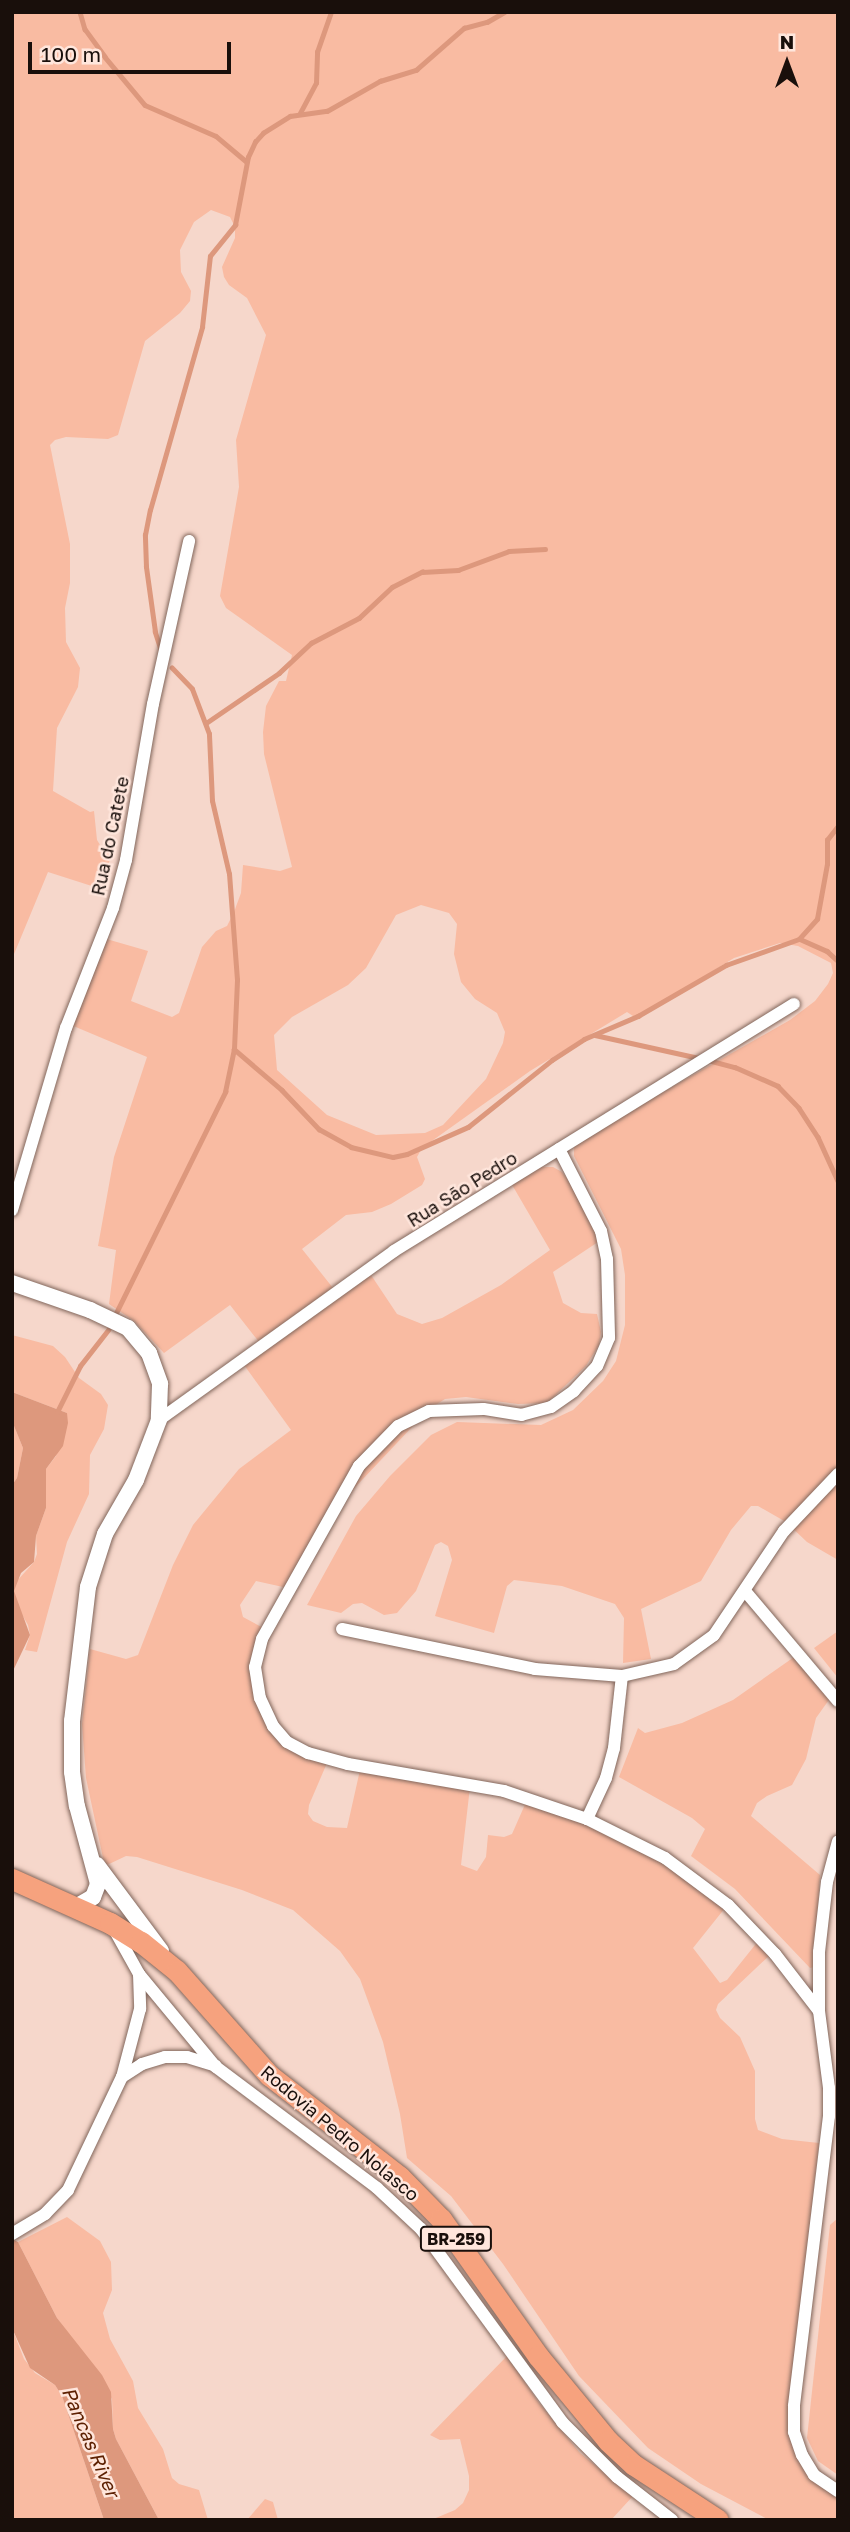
<!DOCTYPE html>
<meta charset="utf-8">
<style>
body{margin:0}
#map{position:relative;width:850px;height:2532px;overflow:hidden;background:#f6d7cb;font-family:"Golos Text",sans-serif}
div>[style]{position:absolute}
[style*='--x']{left:calc(var(--x)*1px);top:calc(var(--y)*1px);width:calc(var(--w)*1px);rotate:calc(var(--a)*1deg)}
.green>*{inset:0;background:#f9bba2}
.water>*{inset:0;background:#dd987d}
.stream>*{height:4.5px;margin:-2.25px;padding:0 2.25px;transform-origin:2.25px;border-radius:2.25px;background:#dd987d}
.roads{filter:drop-shadow(0 0 2px #81665b) drop-shadow(0 0 2px #81665b)}
.minor>*{height:12px;margin:-6px;padding:0 6px;transform-origin:6px;border-radius:6px;background:#fff}
.tertiary>*{height:16px;margin:-8px;padding:0 8px;transform-origin:8px;border-radius:8px;background:#fff}
.trunk>*{height:21px;margin:-10.5px;padding:0 10.5px;transform-origin:10.5px;border-radius:10.5px;background:#f6a27e}
span{translate:-50% -50%;white-space:nowrap;text-align:center;line-height:1.15;-webkit-text-stroke:5px #ffe6dc;paint-order:stroke}
.shield-label span{padding:2px 5px;background:#ffe6dc;border:2px solid;border-radius:5px;-webkit-text-stroke-width:0}
.shield-label{font-size:16px;color:#190f0b;font-weight:700}
.street-label{font-size:18px;color:#190f0b}
.water-label{font-size:19px;color:#5d2002;font-style:italic}
.frame{position:absolute;inset:0;border:14px solid #190f0b;pointer-events:none}
.north{position:absolute;left:752px;top:28px;width:70px;height:70px;-webkit-text-stroke:5px #ffe6dc;paint-order:stroke;rotate:0deg;font-size:19px;font-weight:700;line-height:28px;text-align:center;color:#190f0b}
.north::after{content:'';display:block;margin:auto;width:24px;height:32px;background:#190f0b;clip-path:polygon(50% 0,100% 100%,50% 72%,0 100%)}
.scale{position:absolute;left:28px;top:42px;width:203px;height:32px;box-sizing:border-box;border:4px solid #190f0b;border-top:0;padding-left:9px;font-size:21px;line-height:24px;white-space:nowrap;color:#190f0b;-webkit-text-stroke:5px #ffe6dc;paint-order:stroke}
</style>
<div id="map">
<div class="green">
<i style="clip-path:polygon(evenodd,12px 12px,838px 12px,838px 1560px,807px 1542px,786px 1522px,758px 1506px,751px 1506px,731px 1530px,701px 1581px,641px 1609px,651px 1659px,623px 1663px,624px 1618px,615px 1604px,562px 1586px,514px 1580px,507px 1586px,494px 1633px,435px 1616px,452px 1560px,448px 1546px,441px 1542px,435px 1545px,416px 1591px,397px 1613px,384px 1615px,362px 1603px,353px 1604px,341px 1613px,307px 1605px,356px 1516px,390px 1476px,431px 1435px,457px 1422px,541px 1425px,573px 1410px,603px 1381px,616px 1361px,625px 1325px,625px 1275px,621px 1249px,574px 1156px,574px 1147px,614px 1120px,790px 1020px,815px 1001px,828px 984px,833px 973px,831px 963px,798px 946px,780px 943px,734px 958px,636px 1018px,627px 1012px,530px 1071px,422px 1148px,417px 1157px,425px 1179px,422px 1185px,391px 1204px,372px 1212px,346px 1215px,302px 1249px,333px 1288px,365px 1266px,397px 1314px,422px 1324px,442px 1318px,501px 1285px,550px 1250px,511px 1183px,541px 1167px,553px 1167px,562px 1172px,586px 1205px,601px 1240px,553px 1272px,563px 1303px,581px 1313px,597px 1314px,601px 1332px,599px 1345px,586px 1366px,547px 1403px,518px 1404px,466px 1397px,445px 1399px,429px 1409px,345px 1498px,292px 1589px,256px 1581px,240px 1605px,243px 1617px,269px 1631px,259px 1672px,263px 1696px,276px 1724px,301px 1750px,327px 1763px,309px 1805px,308px 1814px,313px 1821px,327px 1827px,347px 1828px,360px 1770px,470px 1787px,461px 1865px,477px 1871px,486px 1857px,488px 1835px,504px 1837px,512px 1834px,527px 1800px,579px 1818px,644px 1850px,725px 1908px,693px 1948px,720px 1983px,727px 1980px,759px 1940px,771px 1954px,718px 2004px,716px 2010px,720px 2018px,740px 2037px,755px 2071px,755px 2119px,758px 2130px,782px 2139px,819px 2143px,802px 2292px,796px 2453px,838px 2494px,838px 2520px,769px 2520px,701px 2484px,648px 2448px,579px 2376px,503px 2264px,451px 2196px,407px 2158px,400px 2114px,383px 2042px,360px 1979px,340px 1951px,293px 1910px,242px 1890px,137px 1857px,126px 1856px,107px 1865px,103px 1858px,86px 1778px,82px 1724px,90px 1649px,126px 1659px,138px 1655px,173px 1565px,193px 1525px,239px 1469px,291px 1430px,239px 1358px,259px 1342px,230px 1305px,164px 1353px,134px 1321px,109px 1304px,116px 1250px,98px 1246px,114px 1157px,147px 1057px,71px 1025px,103px 938px,148px 951px,131px 1001px,172px 1017px,179px 1013px,202px 947px,216px 931px,227px 926px,234px 912px,241px 893px,243px 865px,280px 871px,292px 867px,264px 754px,263px 732px,266px 706px,279px 681px,286px 681px,292px 655px,226px 608px,220px 596px,239px 487px,236px 440px,266px 335px,247px 298px,229px 285px,224px 277px,222px 267px,235px 238px,235px 227px,230px 217px,211px 210px,194px 222px,180px 250px,181px 272px,191px 291px,190px 301px,180px 313px,145px 341px,118px 435px,108px 439px,66px 437px,55px 440px,50px 445px,70px 544px,70px 583px,65px 608px,66px 642px,80px 668px,78px 687px,57px 728px,53px 791px,90px 812px,94px 811px,97px 840px,102px 848px,113px 853px,98px 888px,48px 872px,12px 959px,12px 12px,421px 905px,449px 913px,457px 924px,454px 954px,461px 982px,475px 999px,497px 1013px,505px 1032px,503px 1043px,486px 1079px,443px 1125px,425px 1133px,376px 1135px,327px 1115px,277px 1070px,274px 1035px,292px 1017px,348px 985px,366px 968px,396px 915px,421px 905px)"></i>
<i style="clip-path:polygon(12px 1335px,53px 1346px,65px 1357px,79px 1378px,101px 1394px,108px 1405px,104px 1429px,90px 1455px,89px 1494px,67px 1542px,37px 1652px,25px 1650px,30px 1635px,28px 1625px,16px 1604px,13px 1591px,16px 1582px,34px 1562px,37px 1554px,36px 1536px,46px 1508px,46px 1469px,56px 1456px,67px 1413px,12px 1392px)"></i>
<i style="clip-path:polygon(12px 1421px,23px 1448px,17px 1478px,12px 1485px)"></i>
<i style="clip-path:polygon(838px 1631px,838px 1678px,814px 1648px)"></i>
<i style="clip-path:polygon(797px 1655px,831px 1697px,816px 1718px,806px 1759px,792px 1785px,767px 1796px,757px 1803px,751px 1816px,820px 1875px,814px 1967px,810px 1968px,735px 1889px,691px 1856px,705px 1829px,692px 1818px,619px 1777px,638px 1728px,645px 1733px,682px 1723px,733px 1700px)"></i>
<i style="clip-path:polygon(67px 2217px,100px 2241px,111px 2262px,112px 2290px,103px 2313px,110px 2339px,133px 2381px,138px 2408px,163px 2449px,172px 2478px,179px 2484px,199px 2490px,208px 2520px,159px 2520px,116px 2439px,113px 2429px,112px 2399px,57px 2318px,18px 2242px)"></i>
<i style="clip-path:polygon(838px 2218px,838px 2475px,818px 2461px,807px 2438px,830px 2225px)"></i>
<i style="clip-path:polygon(12px 2328px,24px 2359px,35px 2373px,55px 2385px,62px 2396px,104px 2520px,12px 2520px)"></i>
<i style="clip-path:polygon(507px 2356px,539px 2403px,580px 2453px,633px 2496px,611px 2520px,431px 2520px,455px 2510px,463px 2503px,469px 2490px,469px 2476px,460px 2439px,440px 2440px,430px 2435px)"></i>
<i style="clip-path:polygon(265px 2499px,273px 2502px,278px 2520px,247px 2520px)"></i>
</div>
<div class="water">
<i style="clip-path:polygon(12px 1392px,67px 1413px,68px 1423px,63px 1446px,46px 1469px,46px 1508px,36px 1536px,34px 1562px,21px 1573px,14px 1591px,30px 1635px,12px 1673px,12px 1485px,17px 1478px,23px 1448px,12px 1421px)"></i>
<i style="clip-path:polygon(12px 2239px,18px 2242px,57px 2318px,102px 2375px,111px 2392px,113px 2429px,116px 2439px,159px 2520px,104px 2520px,62px 2396px,55px 2385px,30px 2368px,12px 2328px)"></i>
</div>
<div class="stream">
<i style="--x:80;--y:12;--w:18;--a:74"></i>
<i style="--x:85;--y:29;--w:34;--a:54"></i>
<i style="--x:105;--y:57;--w:62;--a:50.2"></i>
<i style="--x:145;--y:105;--w:77;--a:23.6"></i>
<i style="--x:216;--y:136;--w:40;--a:40"></i>
<i style="--x:300;--y:113;--w:34;--a:-62"></i>
<i style="--x:316;--y:83;--w:31;--a:-88"></i>
<i style="--x:317;--y:52;--w:42;--a:-70.7"></i>
<i style="--x:161;--y:651;--w:20;--a:-108"></i>
<i style="--x:155;--y:632;--w:66;--a:-97.9"></i>
<i style="--x:146;--y:567;--w:32;--a:-92"></i>
<i style="--x:145;--y:535;--w:25;--a:-79"></i>
<i style="--x:150;--y:510;--w:190;--a:-74.1"></i>
<i style="--x:202;--y:327;--w:71;--a:-83.6"></i>
<i style="--x:210;--y:256;--w:40;--a:-51"></i>
<i style="--x:235;--y:225;--w:69;--a:-79.2"></i>
<i style="--x:248;--y:157;--w:17;--a:-65"></i>
<i style="--x:255;--y:142;--w:12;--a:-48"></i>
<i style="--x:263;--y:133;--w:32;--a:-32"></i>
<i style="--x:290;--y:116;--w:37;--a:-8"></i>
<i style="--x:327;--y:111;--w:61;--a:-29.5"></i>
<i style="--x:380;--y:81;--w:38;--a:-17"></i>
<i style="--x:416;--y:70;--w:64;--a:-41.2"></i>
<i style="--x:464;--y:28;--w:24;--a:-15"></i>
<i style="--x:487;--y:22;--w:20;--a:-30"></i>
<i style="--x:206;--y:723;--w:88;--a:-34.4"></i>
<i style="--x:279;--y:673;--w:44;--a:-43.2"></i>
<i style="--x:311;--y:643;--w:54;--a:-27.5"></i>
<i style="--x:359;--y:618;--w:45;--a:-43.2"></i>
<i style="--x:392;--y:587;--w:34;--a:-27"></i>
<i style="--x:422;--y:572;--w:36;--a:-3"></i>
<i style="--x:458;--y:570;--w:54;--a:-20.4"></i>
<i style="--x:509;--y:551;--w:36;--a:-3"></i>
<i style="--x:800;--y:939;--w:30;--a:24"></i>
<i style="--x:827;--y:951;--w:15;--a:42"></i>
<i style="--x:595;--y:1035;--w:107;--a:12.5"></i>
<i style="--x:234;--y:1049;--w:63;--a:40.5"></i>
<i style="--x:282;--y:1090;--w:54;--a:46.5"></i>
<i style="--x:319;--y:1129;--w:37;--a:29"></i>
<i style="--x:351;--y:1147;--w:43;--a:13.4"></i>
<i style="--x:393;--y:1157;--w:14;--a:-12"></i>
<i style="--x:407;--y:1154;--w:67;--a:-23.9"></i>
<i style="--x:468;--y:1127;--w:107;--a:-38.6"></i>
<i style="--x:552;--y:1060;--w:38;--a:-33"></i>
<i style="--x:584;--y:1039;--w:59;--a:-23.1"></i>
<i style="--x:638;--y:1016;--w:102;--a:-30.1"></i>
<i style="--x:726;--y:965;--w:77;--a:-19.6"></i>
<i style="--x:799;--y:939;--w:27;--a:-48"></i>
<i style="--x:817;--y:919;--w:56;--a:-79.7"></i>
<i style="--x:827;--y:864;--w:24;--a:-90"></i>
<i style="--x:827;--y:840;--w:18;--a:-52"></i>
<i style="--x:708;--y:1060;--w:28;--a:15"></i>
<i style="--x:735;--y:1067;--w:47;--a:23.8"></i>
<i style="--x:778;--y:1086;--w:30;--a:46"></i>
<i style="--x:799;--y:1108;--w:35;--a:57"></i>
<i style="--x:818;--y:1137;--w:48;--a:65.6"></i>
<i style="--x:115;--y:1315;--w:249;--a:-63.7"></i>
<i style="--x:225;--y:1092;--w:44;--a:-78.2"></i>
<i style="--x:234;--y:1049;--w:69;--a:-87.5"></i>
<i style="--x:237;--y:980;--w:106;--a:-94.3"></i>
<i style="--x:229;--y:874;--w:75;--a:-103.1"></i>
<i style="--x:212;--y:801;--w:67;--a:-92.6"></i>
<i style="--x:209;--y:734;--w:48;--a:-110.7"></i>
<i style="--x:192;--y:689;--w:29;--a:-134"></i>
<i style="--x:57;--y:1412;--w:51;--a:-63.4"></i>
<i style="--x:80;--y:1366;--w:46;--a:-52.1"></i>
</div>
<div class="roads">
<div class="minor">
<i style="--x:559;--y:1149;--w:92;--a:62.9"></i>
<i style="--x:601;--y:1231;--w:29;--a:78"></i>
<i style="--x:607;--y:1259;--w:79;--a:88.5"></i>
<i style="--x:609;--y:1338;--w:30;--a:113"></i>
<i style="--x:597;--y:1366;--w:34;--a:133"></i>
<i style="--x:574;--y:1391;--w:28;--a:145"></i>
<i style="--x:551;--y:1407;--w:30;--a:165"></i>
<i style="--x:522;--y:1415;--w:39;--a:-171"></i>
<i style="--x:483;--y:1409;--w:54;--a:177.9"></i>
<i style="--x:429;--y:1411;--w:34;--a:154"></i>
<i style="--x:398;--y:1426;--w:56;--a:134.3"></i>
<i style="--x:359;--y:1466;--w:198;--a:119.3"></i>
<i style="--x:262;--y:1639;--w:29;--a:104"></i>
<i style="--x:255;--y:1667;--w:31;--a:81"></i>
<i style="--x:260;--y:1698;--w:31;--a:65"></i>
<i style="--x:273;--y:1726;--w:21;--a:49"></i>
<i style="--x:287;--y:1742;--w:24;--a:28"></i>
<i style="--x:308;--y:1753;--w:41;--a:15.4"></i>
<i style="--x:348;--y:1764;--w:158;--a:9.8"></i>
<i style="--x:504;--y:1791;--w:88;--a:18.6"></i>
<i style="--x:587;--y:1819;--w:87;--a:26.6"></i>
<i style="--x:665;--y:1858;--w:79;--a:36.7"></i>
<i style="--x:728;--y:1905;--w:68;--a:46.2"></i>
<i style="--x:775;--y:1954;--w:72;--a:52.3"></i>
<i style="--x:819;--y:2011;--w:78;--a:82.6"></i>
<i style="--x:829;--y:2088;--w:28;--a:90"></i>
<i style="--x:829;--y:2116;--w:292;--a:96.9"></i>
<i style="--x:794;--y:2406;--w:26;--a:90"></i>
<i style="--x:794;--y:2432;--w:24;--a:71"></i>
<i style="--x:802;--y:2455;--w:23;--a:59"></i>
<i style="--x:814;--y:2475;--w:29;--a:34"></i>
<i style="--x:12;--y:1210;--w:190;--a:-73.5"></i>
<i style="--x:66;--y:1028;--w:129;--a:-68.6"></i>
<i style="--x:113;--y:908;--w:50;--a:-74.8"></i>
<i style="--x:126;--y:860;--w:158;--a:-80.2"></i>
<i style="--x:153;--y:704;--w:167;--a:-77.5"></i>
<i style="--x:159;--y:1420;--w:289;--a:-35.7"></i>
<i style="--x:394;--y:1251;--w:470;--a:-31.7"></i>
<i style="--x:745;--y:1591;--w:144;--a:49.8"></i>
<i style="--x:342;--y:1629;--w:197;--a:11.7"></i>
<i style="--x:535;--y:1669;--w:87;--a:4.6"></i>
<i style="--x:622;--y:1676;--w:53;--a:-13"></i>
<i style="--x:674;--y:1664;--w:49;--a:-35.9"></i>
<i style="--x:714;--y:1635;--w:125;--a:-56.1"></i>
<i style="--x:784;--y:1531;--w:79;--a:-46.5"></i>
<i style="--x:587;--y:1819;--w:45;--a:-65.1"></i>
<i style="--x:606;--y:1778;--w:31;--a:-75"></i>
<i style="--x:614;--y:1748;--w:72;--a:-83.7"></i>
<i style="--x:114;--y:1929;--w:51;--a:60.9"></i>
<i style="--x:139;--y:1974;--w:35;--a:88"></i>
<i style="--x:140;--y:2009;--w:70;--a:104.8"></i>
<i style="--x:139;--y:1974;--w:121;--a:50.4"></i>
<i style="--x:216;--y:2067;--w:201;--a:36.9"></i>
<i style="--x:377;--y:2188;--w:60;--a:43"></i>
<i style="--x:421;--y:2229;--w:239;--a:53.8"></i>
<i style="--x:562;--y:2422;--w:78;--a:45"></i>
<i style="--x:617;--y:2477;--w:70;--a:38"></i>
<i style="--x:819;--y:2011;--w:59;--a:-90"></i>
<i style="--x:819;--y:1952;--w:70;--a:-83.5"></i>
<i style="--x:827;--y:1882;--w:42;--a:-75"></i>
<i style="--x:12;--y:2234;--w:39;--a:-31"></i>
<i style="--x:45;--y:2214;--w:33;--a:-46"></i>
<i style="--x:68;--y:2190;--w:125;--a:-64.5"></i>
<i style="--x:122;--y:2077;--w:24;--a:-33"></i>
<i style="--x:142;--y:2064;--w:24;--a:-17"></i>
<i style="--x:165;--y:2057;--w:22;--a:0"></i>
<i style="--x:187;--y:2057;--w:30;--a:17"></i>
</div>
<div class="tertiary">
<i style="--x:12;--y:1283;--w:83;--a:19.1"></i>
<i style="--x:90;--y:1310;--w:42;--a:25.3"></i>
<i style="--x:128;--y:1328;--w:33;--a:50"></i>
<i style="--x:149;--y:1353;--w:33;--a:70"></i>
<i style="--x:160;--y:1384;--w:36;--a:92"></i>
<i style="--x:159;--y:1420;--w:64;--a:111"></i>
<i style="--x:136;--y:1480;--w:62;--a:119.9"></i>
<i style="--x:105;--y:1534;--w:56;--a:107.8"></i>
<i style="--x:88;--y:1587;--w:135;--a:96.8"></i>
<i style="--x:72;--y:1721;--w:51;--a:90"></i>
<i style="--x:72;--y:1772;--w:34;--a:82"></i>
<i style="--x:77;--y:1806;--w:81;--a:74.9"></i>
<i style="--x:98;--y:1884;--w:14;--a:111"></i>
<i style="--x:93;--y:1897;--w:20;--a:150"></i>
<i style="--x:97;--y:1865;--w:107;--a:53.3"></i>
</div>
<div class="trunk">
<i style="--x:12;--y:1879;--w:107;--a:24.2"></i>
<i style="--x:110;--y:1923;--w:36;--a:32"></i>
<i style="--x:141;--y:1942;--w:46;--a:38.9"></i>
<i style="--x:177;--y:1971;--w:139;--a:48.5"></i>
<i style="--x:269;--y:2075;--w:166;--a:37.9"></i>
<i style="--x:400;--y:2177;--w:59;--a:45.7"></i>
<i style="--x:441;--y:2219;--w:168;--a:54.7"></i>
<i style="--x:538;--y:2356;--w:110;--a:50.5"></i>
<i style="--x:608;--y:2441;--w:35;--a:43"></i>
<i style="--x:634;--y:2465;--w:100;--a:33.2"></i>
</div>
</div>
<div class="shield-label">
<span style="left:456px;top:2239px">BR-259</span>
</div>
<div class="street-label">
<span style="left:110px;top:836px;rotate:-78deg">Rua do Catete</span>
<span style="left:462px;top:1189px;rotate:-32deg">Rua São Pedro</span>
<span style="left:340px;top:2133px;rotate:40deg">Rodovia Pedro Nolasco</span>
</div>
<div class="water-label">
<span style="left:91px;top:2442px;rotate:67deg">Pancas River</span>
</div>
<div class="frame"></div>
<div class="north">N</div>
<div class="scale">100 m</div>
</div>
